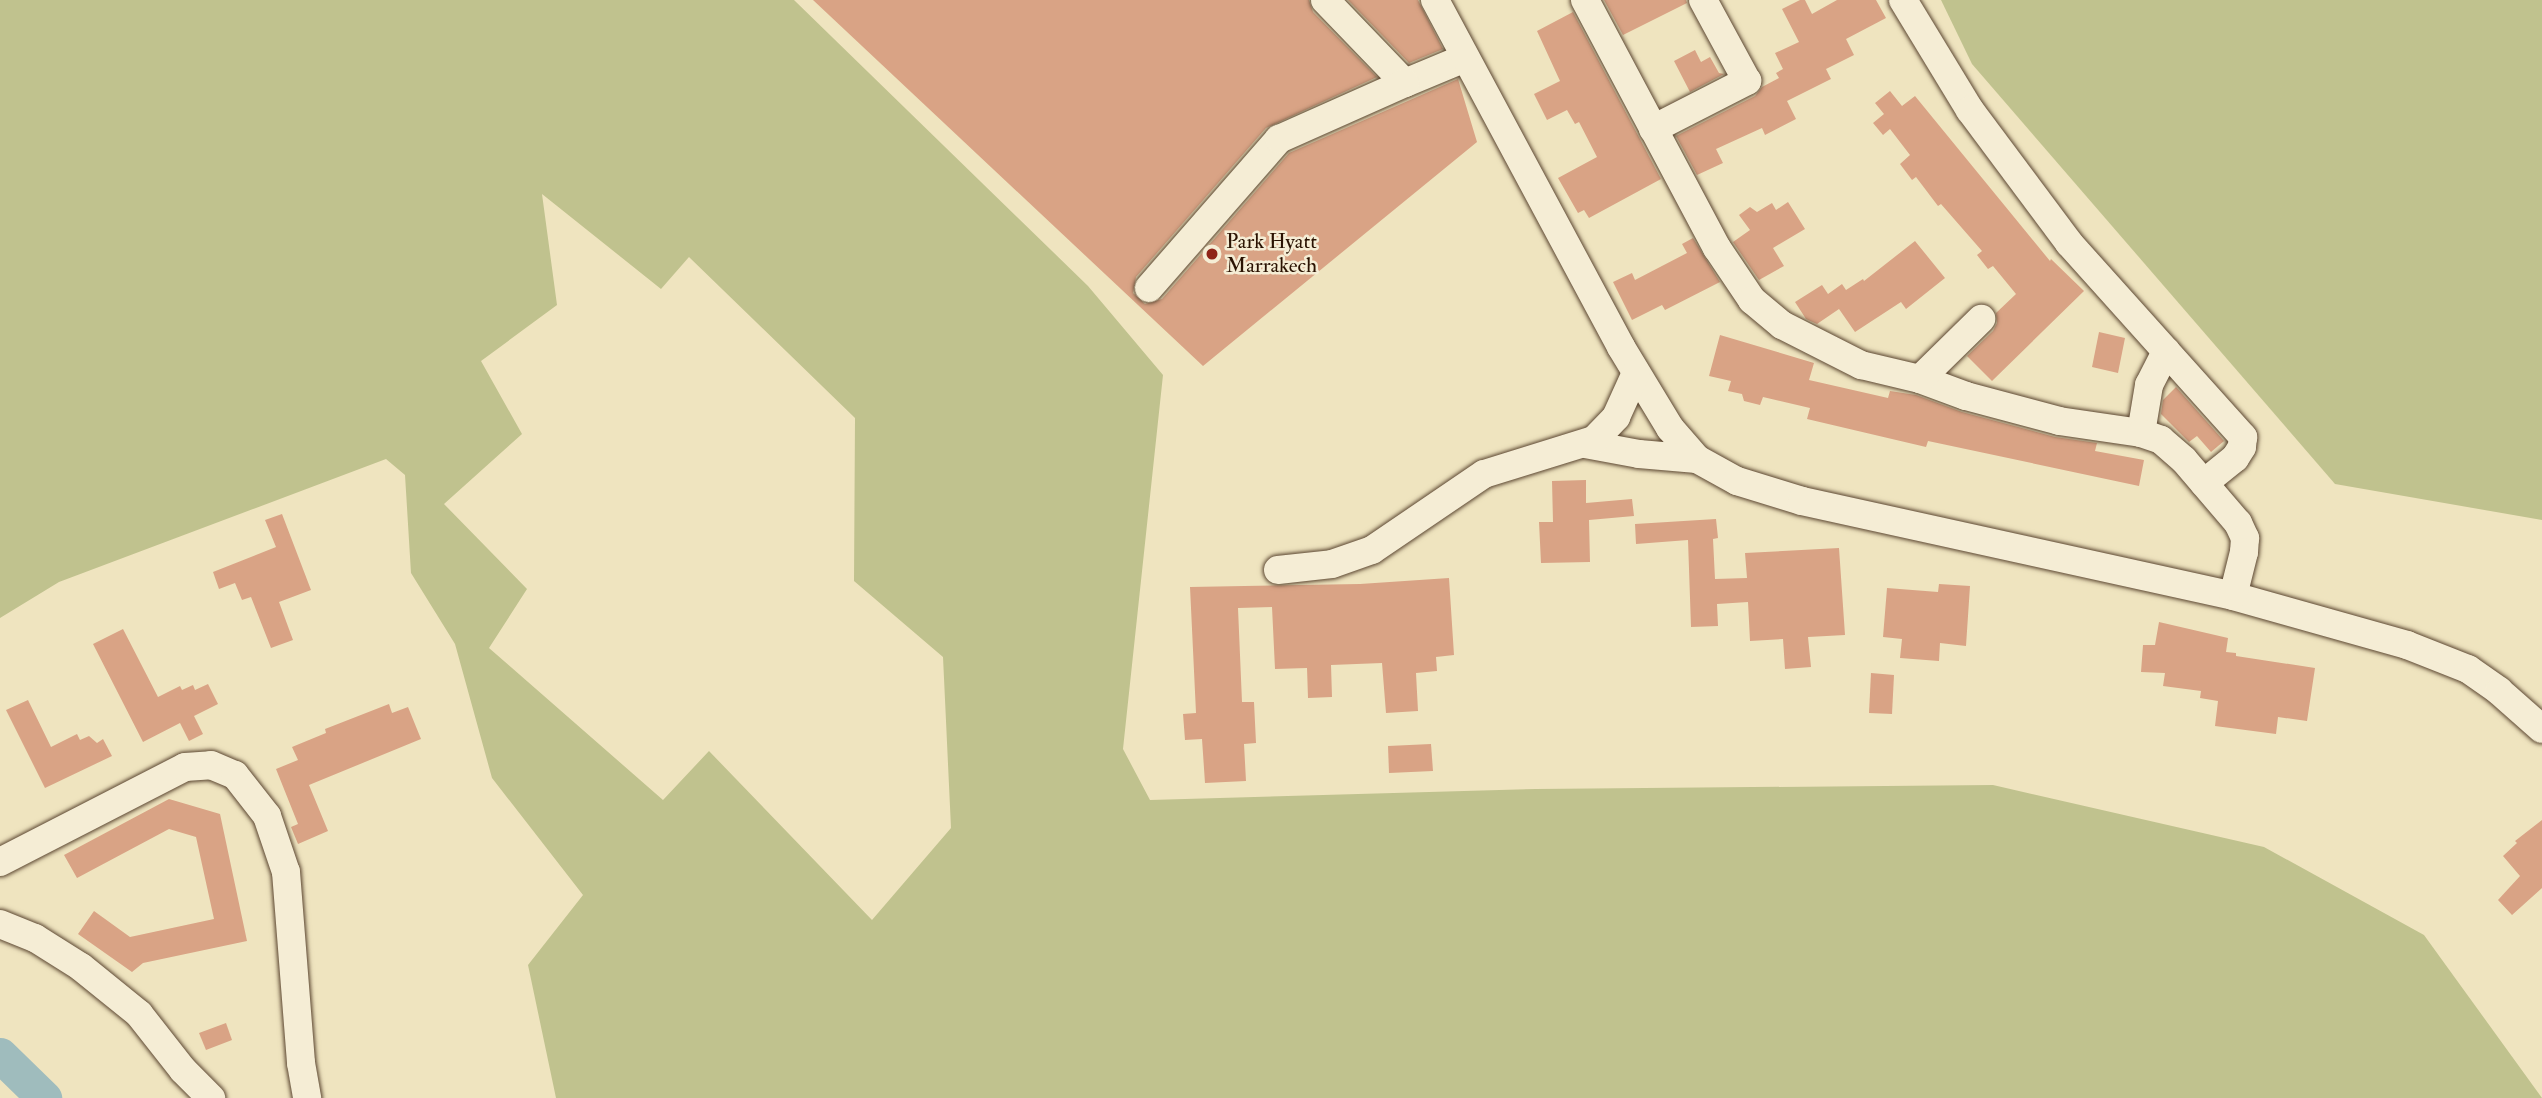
<!DOCTYPE html>
<style>
body{margin:0}
#map{position:relative;width:2542px;height:1098px;overflow:hidden;background:#efe4bf;font-family:"IM FELL Double Pica",serif}
div>[style]{position:absolute}
[style*='--x']{left:calc(var(--x)*1px);top:calc(var(--y)*1px);width:calc(var(--w)*1px);rotate:calc(var(--a)*1deg)}
.green>*{inset:0;background:#c0c28e}
.river>*{height:35px;margin:-17.5px;padding:0 17.5px;transform-origin:17.5px;border-radius:17.5px;background:#9fbcbd}
.building>*{inset:0;background:#d9a385}
.roads{filter:drop-shadow(0 0 2px #5b4631) drop-shadow(0 0 2px #5b4631)}
.minor>*{height:28px;margin:-14px;padding:0 14px;transform-origin:14px;border-radius:14px;background:#f5edd5}
.dots>*{width:19px;height:19px;translate:-50% -50%;box-sizing:border-box;border:4px solid #f5edd5;border-radius:50%}
span{translate:-50% -50%;white-space:nowrap;text-align:center;line-height:1.15;-webkit-text-stroke:5px #f5edd5;paint-order:stroke}
.poi-label{font-size:21px;color:#2a1202}
.left{translate:0 -50%;text-align:left}
</style>
<div id="map">
<div class="green">
<i style="clip-path:polygon(evenodd,0 0,794px 0,1088px 286px,1163px 375px,1123px 749px,1150px 800px,1536px 789px,1993px 785px,2264px 847px,2424px 935px,2542px 1098px,556px 1098px,528px 965px,583px 895px,492px 778px,455px 644px,411px 573px,405px 475px,386px 459px,59px 582px,0 618px,0 0,542px 194px,661px 289px,689px 257px,855px 418px,854px 581px,943px 657px,951px 828px,872px 920px,709px 751px,663px 800px,489px 648px,527px 589px,444px 504px,522px 434px,481px 361px,557px 305px,542px 194px)"></i>
<i style="clip-path:polygon(1941px 0,2542px 0,2542px 520px,2335px 484px,1972px 64px)"></i>
</div>
<div class="river">
<i style="--x:0;--y:1055;--w:62;--a:44.3"></i>
</div>
<div class="building">
<i style="clip-path:polygon(813px 0,1309px 0,1313px 12px,1377px 77px,1266px 128px,1136px 277px,1133px 293px,1145px 304px,1162px 299px,1289px 153px,1458px 79px,1477px 142px,1203px 366px)"></i>
<i style="clip-path:polygon(1348px 0,1418px 0,1443px 49px,1409px 63px)"></i>
<i style="clip-path:polygon(1604px 0,1686px 0,1687px 3px,1623px 35px)"></i>
<i style="clip-path:polygon(1800px 0,1805px 0,1812px 14px,1837px 0,1876px 0,1886px 18px,1846px 39px,1854px 55px,1826px 69px,1831px 79px,1787px 101px,1796px 119px,1765px 135px,1762px 128px,1716px 149px,1723px 163px,1697px 175px,1676px 136px,1755px 96px,1762px 87px,1779px 78px,1776px 73px,1783px 69px,1775px 53px,1799px 42px,1782px 9px)"></i>
<i style="clip-path:polygon(1573px 12px,1661px 179px,1589px 218px,1584px 210px,1578px 213px,1558px 178px,1597px 157px,1579px 122px,1575px 124px,1567px 110px,1547px 120px,1534px 94px,1560px 81px,1537px 31px)"></i>
<i style="clip-path:polygon(1695px 50px,1701px 62px,1710px 57px,1719px 73px,1724px 74px,1690px 92px,1674px 61px)"></i>
<i style="clip-path:polygon(1890px 91px,1902px 106px,1915px 96px,2050px 261px,2051px 259px,2084px 291px,1992px 381px,1967px 356px,1993px 331px,1997px 323px,1996px 313px,2016px 294px,1993px 266px,1988px 269px,1977px 255px,1982px 251px,1941px 204px,1938px 206px,1916px 177px,1912px 180px,1900px 164px,1910px 155px,1890px 129px,1883px 135px,1873px 123px,1884px 114px,1875px 103px)"></i>
<i style="clip-path:polygon(1788px 202px,1805px 229px,1773px 248px,1784px 266px,1759px 280px,1733px 242px,1750px 230px,1739px 215px,1750px 207px,1757px 212px,1772px 203px,1776px 210px)"></i>
<i style="clip-path:polygon(1693px 238px,1720px 282px,1665px 310px,1662px 305px,1632px 320px,1613px 282px,1632px 273px,1635px 280px,1687px 253px,1682px 244px)"></i>
<i style="clip-path:polygon(1915px 241px,1945px 278px,1906px 309px,1901px 302px,1855px 332px,1839px 309px,1817px 324px,1806px 319px,1795px 302px,1822px 285px,1828px 294px,1842px 284px,1846px 290px,1863px 279px,1864px 281px)"></i>
<i style="clip-path:polygon(2099px 332px,2125px 338px,2118px 373px,2092px 367px)"></i>
<i style="clip-path:polygon(1720px 335px,1814px 363px,1809px 380px,1888px 398px,1890px 391px,1916px 395px,1962px 412px,2055px 437px,2097px 443px,2095px 451px,2144px 460px,2139px 486px,1928px 441px,1926px 447px,1807px 419px,1810px 408px,1763px 397px,1760px 405px,1744px 401px,1742px 394px,1728px 391px,1731px 381px,1709px 376px)"></i>
<i style="clip-path:polygon(2176px 387px,2224px 441px,2211px 452px,2197px 436px,2189px 442px,2161px 414px,2163px 400px)"></i>
<i style="clip-path:polygon(1586px 480px,1586px 503px,1632px 499px,1634px 516px,1589px 520px,1590px 562px,1541px 563px,1539px 522px,1553px 522px,1552px 481px)"></i>
<i style="clip-path:polygon(282px 514px,311px 590px,279px 602px,293px 640px,271px 648px,251px 597px,242px 600px,235px 583px,219px 589px,213px 572px,276px 547px,265px 520px)"></i>
<i style="clip-path:polygon(1716px 519px,1718px 538px,1713px 539px,1715px 579px,1747px 578px,1745px 553px,1839px 548px,1845px 635px,1808px 637px,1811px 667px,1785px 669px,1783px 639px,1750px 641px,1748px 602px,1717px 604px,1718px 626px,1691px 627px,1688px 540px,1636px 544px,1635px 524px)"></i>
<i style="clip-path:polygon(1449px 578px,1454px 655px,1436px 657px,1437px 671px,1416px 673px,1418px 711px,1386px 713px,1382px 663px,1331px 665px,1332px 697px,1308px 698px,1307px 668px,1275px 669px,1272px 607px,1238px 608px,1242px 702px,1254px 702px,1256px 743px,1244px 744px,1246px 781px,1205px 783px,1202px 739px,1185px 740px,1183px 714px,1196px 713px,1190px 587px,1360px 584px)"></i>
<i style="clip-path:polygon(1939px 584px,1970px 586px,1966px 646px,1940px 643px,1939px 661px,1900px 658px,1902px 639px,1883px 637px,1887px 588px,1938px 592px)"></i>
<i style="clip-path:polygon(2159px 622px,2228px 638px,2226px 652px,2236px 653px,2236px 656px,2315px 668px,2307px 721px,2278px 717px,2276px 734px,2215px 726px,2218px 701px,2200px 698px,2201px 691px,2163px 686px,2165px 673px,2141px 672px,2143px 645px,2155px 645px)"></i>
<i style="clip-path:polygon(123px 629px,158px 697px,180px 686px,182px 690px,193px 685px,195px 690px,208px 684px,218px 704px,194px 716px,203px 734px,189px 741px,180px 723px,143px 742px,93px 644px)"></i>
<i style="clip-path:polygon(1871px 673px,1894px 675px,1892px 714px,1869px 713px)"></i>
<i style="clip-path:polygon(28px 700px,51px 747px,77px 734px,80px 740px,89px 736px,97px 743px,103px 739px,112px 756px,45px 788px,6px 710px)"></i>
<i style="clip-path:polygon(389px 704px,392px 713px,408px 707px,421px 739px,309px 785px,328px 831px,298px 844px,291px 827px,298px 824px,276px 769px,298px 760px,292px 747px,326px 733px,325px 729px)"></i>
<i style="clip-path:polygon(1431px 744px,1433px 771px,1389px 773px,1388px 746px)"></i>
<i style="clip-path:polygon(169px 799px,220px 814px,247px 941px,143px 963px,132px 972px,78px 934px,94px 911px,130px 937px,214px 919px,196px 837px,169px 829px,77px 878px,64px 855px)"></i>
<i style="clip-path:polygon(2542px 820px,2542px 888px,2512px 915px,2498px 900px,2520px 876px,2503px 856px,2517px 843px,2515px 841px)"></i>
<i style="clip-path:polygon(226px 1023px,232px 1040px,206px 1050px,199px 1033px)"></i>
</div>
<div class="roads">
<div class="minor">
<i style="--x:1325;--y:0;--w:115;--a:46.1"></i>
<i style="--x:1405;--y:83;--w:65;--a:-22.6"></i>
<i style="--x:1435;--y:0;--w:394;--a:61.8"></i>
<i style="--x:1621;--y:347;--w:95;--a:58.8"></i>
<i style="--x:1670;--y:428;--w:41;--a:48.9"></i>
<i style="--x:1697;--y:459;--w:46;--a:28.8"></i>
<i style="--x:1737;--y:481;--w:68;--a:17.1"></i>
<i style="--x:1802;--y:501;--w:441;--a:12.4"></i>
<i style="--x:2233;--y:596;--w:181;--a:15.7"></i>
<i style="--x:2407;--y:645;--w:66;--a:21.5"></i>
<i style="--x:2468;--y:669;--w:38;--a:35"></i>
<i style="--x:2499;--y:691;--w:57;--a:41.5"></i>
<i style="--x:1585;--y:0;--w:281;--a:62"></i>
<i style="--x:1717;--y:248;--w:63;--a:56.1"></i>
<i style="--x:1752;--y:300;--w:39;--a:40"></i>
<i style="--x:1782;--y:325;--w:89;--a:26.9"></i>
<i style="--x:1861;--y:365;--w:61;--a:13.3"></i>
<i style="--x:1920;--y:379;--w:49;--a:20.3"></i>
<i style="--x:1966;--y:396;--w:96;--a:15"></i>
<i style="--x:2059;--y:421;--w:83;--a:8.3"></i>
<i style="--x:2141;--y:433;--w:49;--a:-80.5"></i>
<i style="--x:2149;--y:385;--w:38;--a:-63"></i>
<i style="--x:1903;--y:0;--w:129;--a:58.7"></i>
<i style="--x:1970;--y:110;--w:166;--a:53.3"></i>
<i style="--x:2069;--y:243;--w:261;--a:48.1"></i>
<i style="--x:2243;--y:437;--w:10;--a:96"></i>
<i style="--x:2242;--y:447;--w:13;--a:122"></i>
<i style="--x:2235;--y:458;--w:40;--a:141"></i>
<i style="--x:1653;--y:129;--w:106;--a:-27.1"></i>
<i style="--x:1747;--y:81;--w:92;--a:-118.5"></i>
<i style="--x:1149;--y:288;--w:198;--a:-48.9"></i>
<i style="--x:1279;--y:139;--w:138;--a:-24"></i>
<i style="--x:1920;--y:379;--w:86;--a:-44.5"></i>
<i style="--x:2141;--y:433;--w:21;--a:19"></i>
<i style="--x:2161;--y:440;--w:30;--a:41"></i>
<i style="--x:2184;--y:460;--w:83;--a:49.4"></i>
<i style="--x:2238;--y:523;--w:17;--a:65"></i>
<i style="--x:2245;--y:538;--w:14;--a:94"></i>
<i style="--x:2244;--y:552;--w:45;--a:104"></i>
<i style="--x:1585;--y:444;--w:55;--a:10.5"></i>
<i style="--x:1639;--y:454;--w:58;--a:4.9"></i>
<i style="--x:1278;--y:570;--w:54;--a:-6.3"></i>
<i style="--x:1332;--y:564;--w:42;--a:-19.3"></i>
<i style="--x:1372;--y:550;--w:135;--a:-34.2"></i>
<i style="--x:1484;--y:474;--w:115;--a:-17.2"></i>
<i style="--x:1594;--y:440;--w:32;--a:-46"></i>
<i style="--x:1616;--y:417;--w:48;--a:-65.6"></i>
<i style="--x:0;--y:862;--w:208;--a:-27.2"></i>
<i style="--x:185;--y:767;--w:26;--a:-4"></i>
<i style="--x:211;--y:765;--w:26;--a:23"></i>
<i style="--x:235;--y:775;--w:52;--a:52"></i>
<i style="--x:267;--y:816;--w:59;--a:71.3"></i>
<i style="--x:286;--y:872;--w:192;--a:85.5"></i>
<i style="--x:301;--y:1063;--w:36;--a:80"></i>
<i style="--x:0;--y:924;--w:38;--a:22"></i>
<i style="--x:35;--y:938;--w:54;--a:32.2"></i>
<i style="--x:81;--y:967;--w:75;--a:39"></i>
<i style="--x:139;--y:1014;--w:71;--a:51.8"></i>
<i style="--x:183;--y:1070;--w:40;--a:45"></i>
</div>
</div>
<div class="dots">
<i style="left:1212px;top:254px;background:#8f2418"></i>
</div>
<div class="poi-label">
<span class="left" style="left:1226px;top:254px">Park Hyatt<br>Marrakech</span>
</div>
</div>
